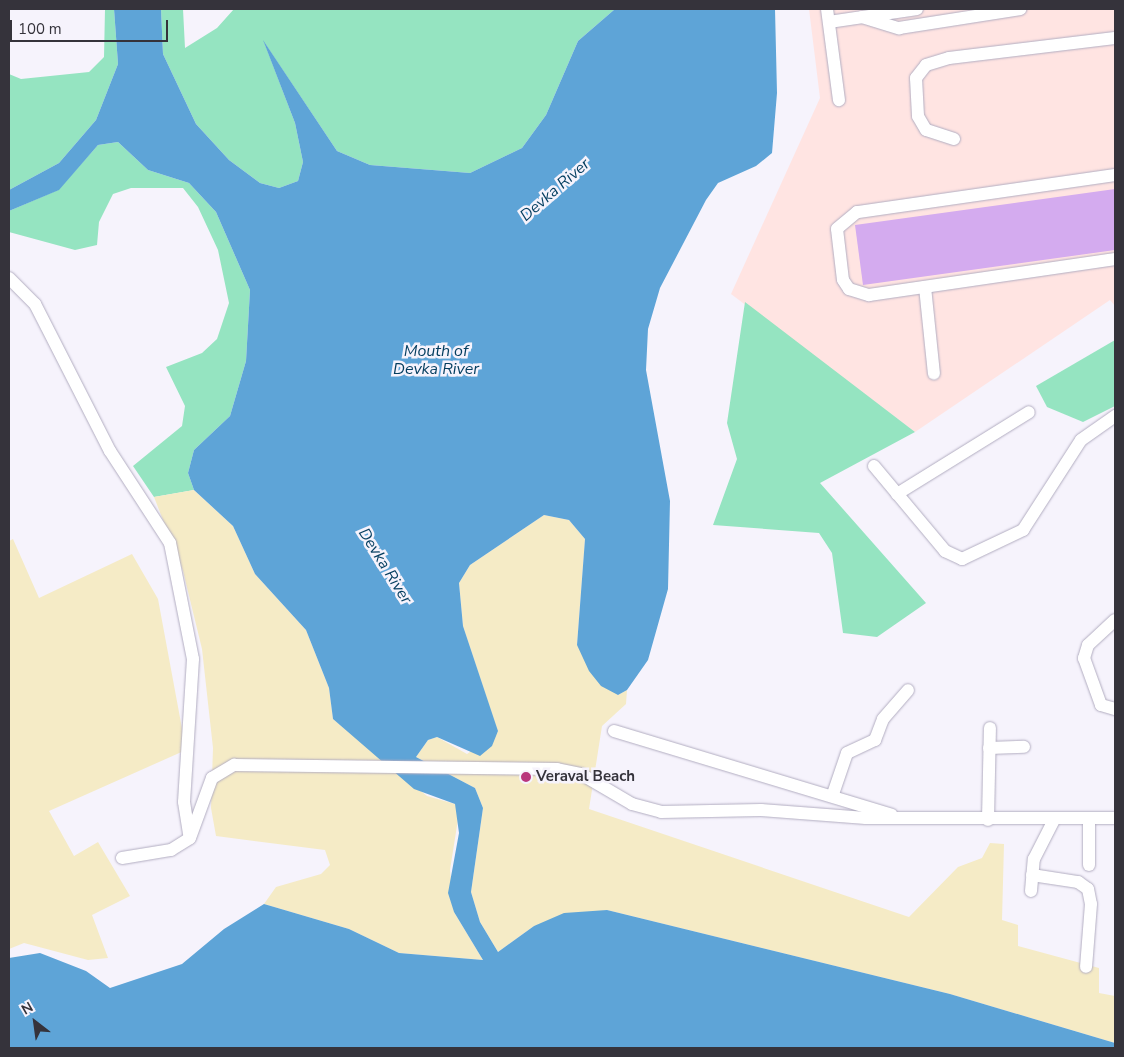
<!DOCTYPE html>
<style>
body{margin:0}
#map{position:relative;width:1124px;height:1057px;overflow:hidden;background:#f6f3fc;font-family:"Nunito Sans",sans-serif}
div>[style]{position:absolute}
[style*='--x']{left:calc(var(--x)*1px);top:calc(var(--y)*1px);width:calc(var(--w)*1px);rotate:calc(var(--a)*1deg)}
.industrial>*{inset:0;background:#ffe4e2}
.green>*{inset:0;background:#95e4c1}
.sand>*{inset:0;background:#f5ebc6}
.water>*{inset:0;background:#5ea4d7}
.building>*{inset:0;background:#d4abef}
.roads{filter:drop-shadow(0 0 1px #b2adc1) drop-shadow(0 0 1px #b2adc1)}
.minor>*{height:12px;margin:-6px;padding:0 6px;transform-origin:6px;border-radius:6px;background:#fff}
.dots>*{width:14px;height:14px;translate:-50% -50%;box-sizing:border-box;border:2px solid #f6f3fc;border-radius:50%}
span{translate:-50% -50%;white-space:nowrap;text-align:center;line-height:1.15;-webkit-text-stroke:5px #f6f3fc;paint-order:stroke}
.poi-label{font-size:15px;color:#35333b;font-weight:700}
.left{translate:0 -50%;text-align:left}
.water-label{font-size:16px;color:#033d5f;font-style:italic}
.frame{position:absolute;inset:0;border:10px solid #35333b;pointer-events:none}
.north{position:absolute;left:10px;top:997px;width:50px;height:50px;-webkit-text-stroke:4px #f6f3fc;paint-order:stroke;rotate:330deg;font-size:14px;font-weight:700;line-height:20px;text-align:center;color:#35333b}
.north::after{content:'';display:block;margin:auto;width:18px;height:22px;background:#35333b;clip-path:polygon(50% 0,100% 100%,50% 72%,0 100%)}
.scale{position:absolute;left:10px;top:20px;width:158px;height:22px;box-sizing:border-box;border:2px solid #35333b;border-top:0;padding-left:6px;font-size:15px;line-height:18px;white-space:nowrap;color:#35333b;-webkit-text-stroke:4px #f6f3fc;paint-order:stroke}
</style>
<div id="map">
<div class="industrial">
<i style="clip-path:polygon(809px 9px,1115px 9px,1115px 306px,1110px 300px,915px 432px,731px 294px,820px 98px)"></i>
</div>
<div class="green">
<i style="clip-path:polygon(105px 9px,114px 9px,118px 64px,96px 120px,59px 163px,9px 190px,9px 74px,21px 79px,89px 72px,104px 57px)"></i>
<i style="clip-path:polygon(161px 9px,183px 9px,185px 48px,217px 28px,234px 9px,615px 9px,578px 41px,546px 115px,522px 148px,470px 173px,370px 165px,337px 151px,264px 42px,295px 123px,303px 162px,298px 181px,279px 188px,260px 183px,229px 160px,196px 124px,163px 54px)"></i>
<i style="clip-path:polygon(118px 142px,148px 170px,189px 183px,216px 212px,250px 290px,246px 361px,230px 416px,194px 450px,188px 473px,194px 490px,154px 497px,133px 466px,182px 426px,185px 406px,166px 367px,202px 353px,217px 339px,229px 303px,218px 250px,198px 207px,183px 188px,131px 188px,113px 194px,99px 222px,97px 245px,75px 250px,9px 232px,9px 211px,58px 190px,98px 145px)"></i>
<i style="clip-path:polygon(745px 302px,915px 432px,820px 483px,926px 603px,877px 637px,843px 633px,832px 553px,819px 533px,713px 525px,737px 459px,727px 423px)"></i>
<i style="clip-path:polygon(1115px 340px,1115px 406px,1083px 422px,1047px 407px,1036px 386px)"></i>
</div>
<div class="sand">
<i style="clip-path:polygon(194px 490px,233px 526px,255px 574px,306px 630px,329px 688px,333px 719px,427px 796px,455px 804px,459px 813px,450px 870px,454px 912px,483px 960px,399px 953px,349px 929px,264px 904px,276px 887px,321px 874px,330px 865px,325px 850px,216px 836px,211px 808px,213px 748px,202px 649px,183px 571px,154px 497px)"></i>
<i style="clip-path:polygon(544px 515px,569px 520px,585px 539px,577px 645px,618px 695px,627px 690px,626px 704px,602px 726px,589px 809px,909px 917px,958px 867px,982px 858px,990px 843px,1004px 844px,1002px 920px,1018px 925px,1018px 946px,1099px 968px,1099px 993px,1115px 996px,1115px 1043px,950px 994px,607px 910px,534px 926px,498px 952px,480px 922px,471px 892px,483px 808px,475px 788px,416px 757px,428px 740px,437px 737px,467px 754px,498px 732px,463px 626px,459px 583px,470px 565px)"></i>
<i style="clip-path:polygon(13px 539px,39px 598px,132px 554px,158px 599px,186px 750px,49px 811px,74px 856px,98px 842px,130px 896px,92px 915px,108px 958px,88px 960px,24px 943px,9px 949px,9px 541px)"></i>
</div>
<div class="water">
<i style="clip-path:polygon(114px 9px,161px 9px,163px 54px,196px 124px,229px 160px,260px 183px,279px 188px,298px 181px,303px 162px,295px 123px,263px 40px,337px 151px,370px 165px,470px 173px,522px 148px,546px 115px,578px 41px,615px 9px,775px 9px,777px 93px,772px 153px,756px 166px,718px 183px,706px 200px,660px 288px,648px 329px,646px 370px,670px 501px,668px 589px,648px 660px,627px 690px,618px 695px,601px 686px,589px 671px,577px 645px,585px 539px,569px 520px,544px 515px,470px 565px,459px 583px,463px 626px,498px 731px,492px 746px,480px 756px,437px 737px,428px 740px,416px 757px,475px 788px,483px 808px,471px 892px,480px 922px,498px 952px,534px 926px,564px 913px,607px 910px,950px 994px,1115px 1043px,1115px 1048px,9px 1048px,9px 958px,40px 953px,86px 971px,110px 988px,182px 964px,224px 929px,264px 904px,349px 929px,399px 953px,483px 960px,454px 912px,448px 893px,459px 833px,455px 804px,414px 789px,333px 719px,329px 688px,306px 630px,255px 574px,233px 526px,194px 490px,188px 473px,194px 450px,230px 416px,246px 361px,250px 290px,216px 212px,189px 183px,148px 170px,118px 142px,98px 145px,59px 190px,9px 211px,9px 190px,59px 163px,96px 120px,118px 64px)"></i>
</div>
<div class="building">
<i style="clip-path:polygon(1115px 189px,1115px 250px,863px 285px,855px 225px)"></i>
</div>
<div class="roads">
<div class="minor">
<i style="--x:827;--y:9;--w:92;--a:82.5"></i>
<i style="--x:862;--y:17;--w:39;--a:17"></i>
<i style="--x:899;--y:28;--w:123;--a:-8.9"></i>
<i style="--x:829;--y:22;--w:89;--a:-8.4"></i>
<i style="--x:954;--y:139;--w:29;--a:-162"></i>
<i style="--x:926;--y:130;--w:16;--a:-120"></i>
<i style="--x:918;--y:116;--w:38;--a:-93"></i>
<i style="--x:916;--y:78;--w:16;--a:-52"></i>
<i style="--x:926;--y:65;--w:24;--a:-17"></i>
<i style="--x:949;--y:58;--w:167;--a:-6.9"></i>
<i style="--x:1115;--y:175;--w:261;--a:171.8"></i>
<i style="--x:857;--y:212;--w:26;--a:140"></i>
<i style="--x:837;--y:229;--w:51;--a:83.3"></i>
<i style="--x:843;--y:280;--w:11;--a:56"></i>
<i style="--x:849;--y:289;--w:21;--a:17"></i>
<i style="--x:869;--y:295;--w:249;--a:-8.3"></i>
<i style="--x:9;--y:278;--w:37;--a:45"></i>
<i style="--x:35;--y:304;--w:165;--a:63"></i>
<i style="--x:110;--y:451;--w:110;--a:56.9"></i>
<i style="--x:170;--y:543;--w:118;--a:78.8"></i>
<i style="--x:193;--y:659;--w:143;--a:93.6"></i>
<i style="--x:184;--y:802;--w:36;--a:81"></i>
<i style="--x:925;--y:287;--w:87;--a:84.1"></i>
<i style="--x:874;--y:466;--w:111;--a:50.1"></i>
<i style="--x:945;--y:551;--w:19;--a:25"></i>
<i style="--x:962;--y:559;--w:68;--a:-25.4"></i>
<i style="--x:1023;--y:530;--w:107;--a:-57.2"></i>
<i style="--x:1081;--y:440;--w:42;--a:-35.2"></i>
<i style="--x:897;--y:494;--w:155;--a:-31.8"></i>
<i style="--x:1115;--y:620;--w:37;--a:137"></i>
<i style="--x:1088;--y:645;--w:14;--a:107"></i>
<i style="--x:1084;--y:658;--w:50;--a:70.1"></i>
<i style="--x:1101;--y:705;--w:15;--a:16"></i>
<i style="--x:614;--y:731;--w:290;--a:16.8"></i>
<i style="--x:989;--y:748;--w:35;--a:-2"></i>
<i style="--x:833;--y:794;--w:43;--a:-71.1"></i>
<i style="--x:847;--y:753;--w:31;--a:-25"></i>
<i style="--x:875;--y:740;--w:22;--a:-69"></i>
<i style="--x:883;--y:719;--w:38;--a:-49"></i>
<i style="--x:988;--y:820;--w:92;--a:-88.8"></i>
<i style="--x:122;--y:858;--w:50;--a:-9.3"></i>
<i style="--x:171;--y:850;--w:22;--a:-32"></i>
<i style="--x:190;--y:838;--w:64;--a:-69.9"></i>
<i style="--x:212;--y:778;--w:26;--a:-31"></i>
<i style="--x:234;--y:765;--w:323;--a:0.7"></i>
<i style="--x:557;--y:769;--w:25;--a:12"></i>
<i style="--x:581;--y:774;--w:59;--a:30.5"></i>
<i style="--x:632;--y:804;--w:30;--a:15"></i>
<i style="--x:661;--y:812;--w:100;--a:-1.1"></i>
<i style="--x:761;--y:810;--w:105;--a:4.4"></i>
<i style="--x:866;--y:818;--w:249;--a:0"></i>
<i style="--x:1089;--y:865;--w:45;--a:-90"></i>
<i style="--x:1032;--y:875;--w:47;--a:8.7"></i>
<i style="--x:1078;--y:882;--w:12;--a:35"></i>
<i style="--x:1088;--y:889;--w:15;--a:79"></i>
<i style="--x:1091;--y:904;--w:63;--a:94.5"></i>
<i style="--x:1031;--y:891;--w:32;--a:-85"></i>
<i style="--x:1034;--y:859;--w:44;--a:-62.9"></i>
</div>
</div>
<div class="dots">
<i style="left:526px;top:777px;background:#b9367d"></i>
</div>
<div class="poi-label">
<span class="left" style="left:536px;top:777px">Veraval Beach</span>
</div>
<div class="water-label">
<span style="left:555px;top:190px;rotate:-41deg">Devka River</span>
<span style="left:436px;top:360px">Mouth of<br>Devka River</span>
<span style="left:385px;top:566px;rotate:58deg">Devka River</span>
</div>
<div class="frame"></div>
<div class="north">N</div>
<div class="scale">100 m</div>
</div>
